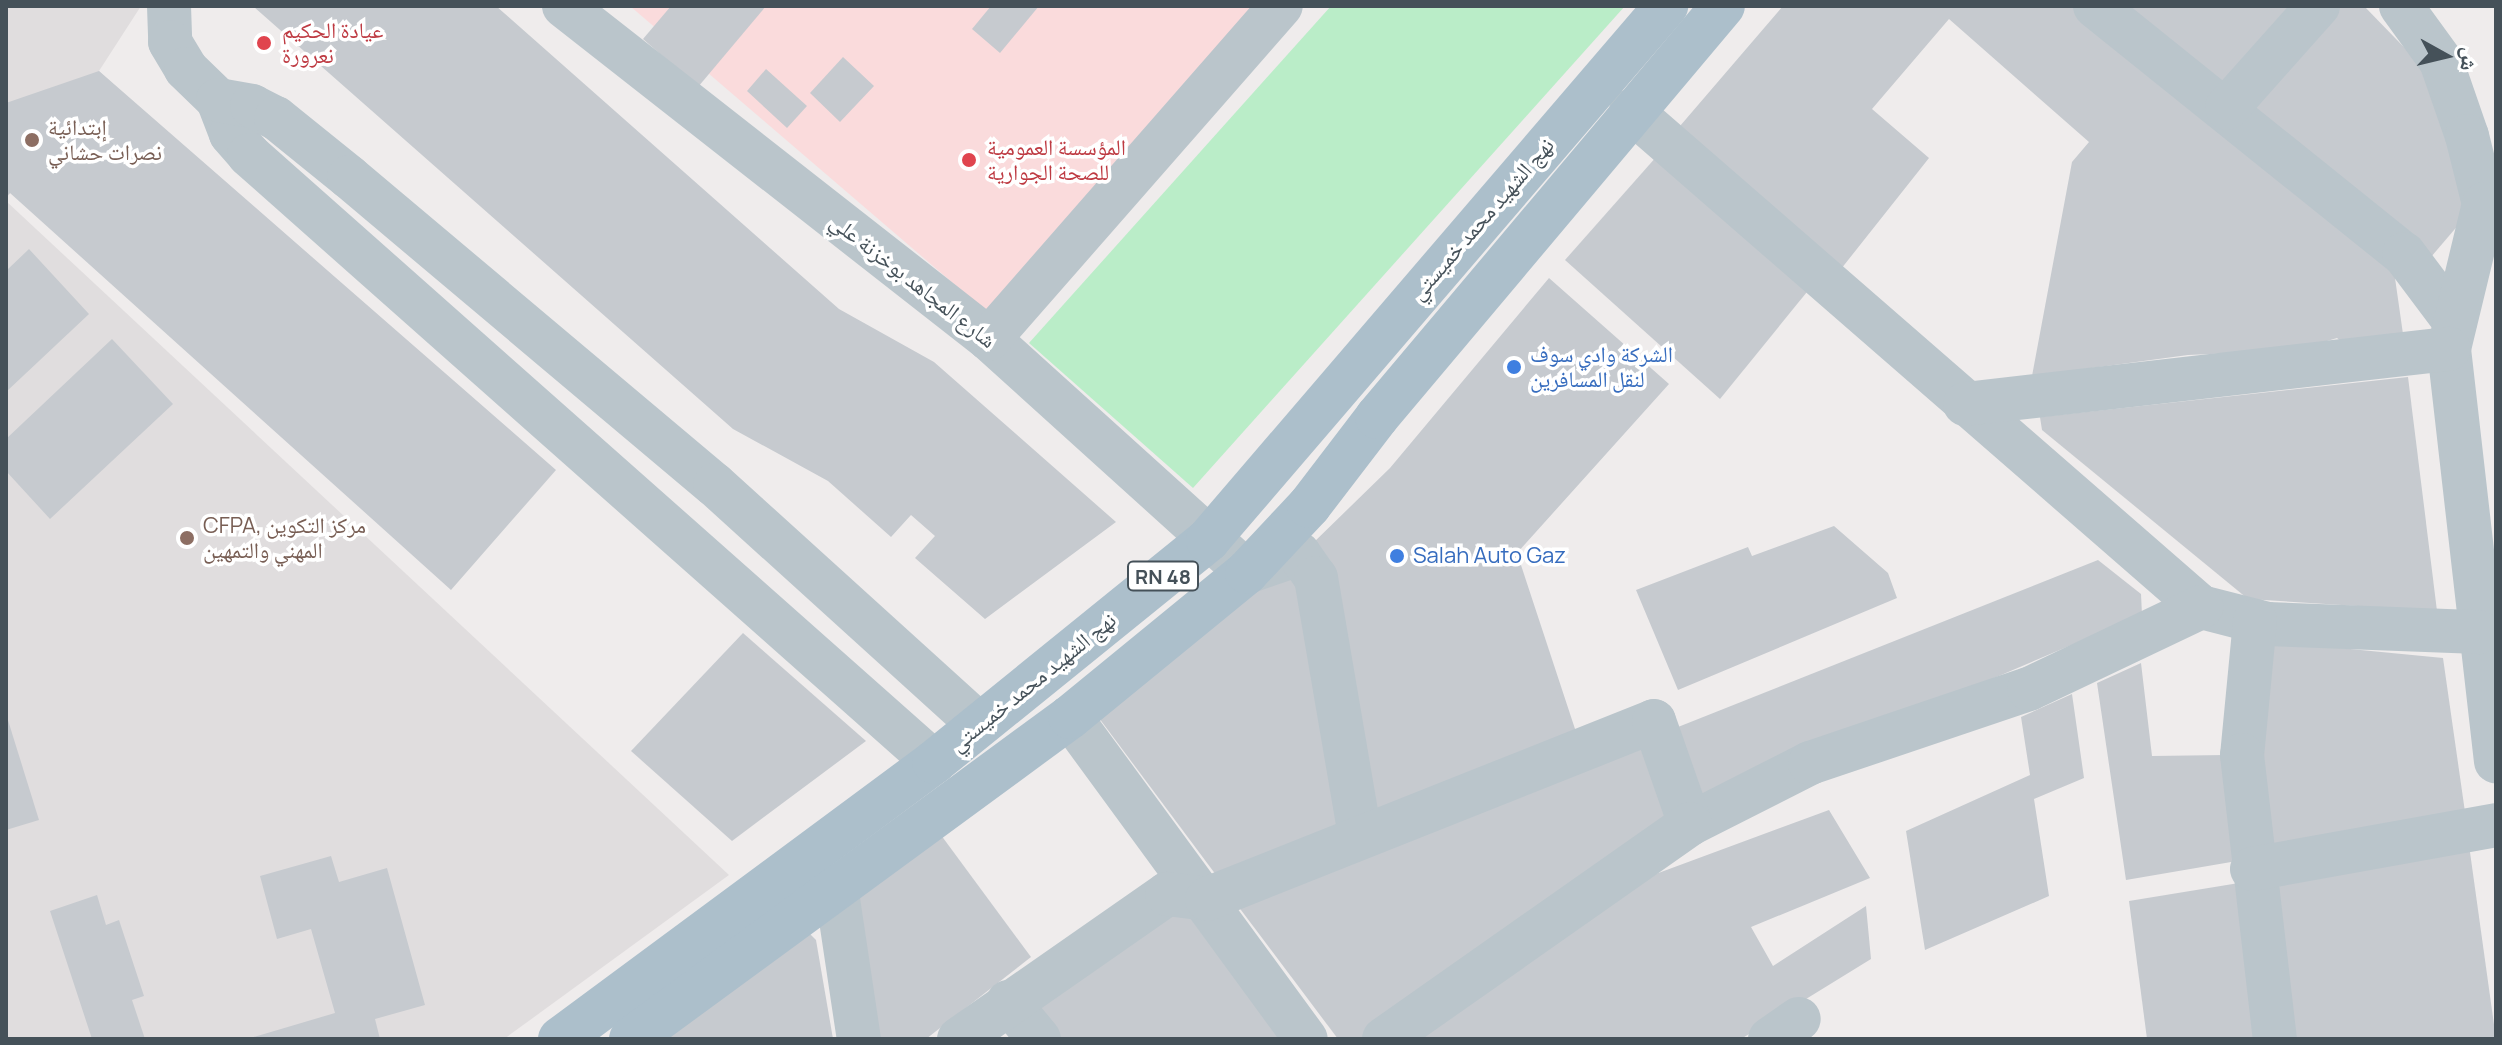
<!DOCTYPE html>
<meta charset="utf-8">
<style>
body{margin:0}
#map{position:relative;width:2502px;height:1045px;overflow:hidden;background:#efecec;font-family:Manrope,"Noto Naskh Arabic",sans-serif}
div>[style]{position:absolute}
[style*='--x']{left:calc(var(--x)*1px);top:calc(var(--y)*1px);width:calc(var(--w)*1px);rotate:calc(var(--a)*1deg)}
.education>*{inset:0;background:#e0ddde}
.medical>*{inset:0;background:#fadbdc}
.green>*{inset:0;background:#baedc8}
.building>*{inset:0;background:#c6cacf}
.minor>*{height:44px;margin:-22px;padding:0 22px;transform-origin:22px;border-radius:22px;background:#bac5cb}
.major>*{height:44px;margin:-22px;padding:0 22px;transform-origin:22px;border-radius:22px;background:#acbfcb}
.dots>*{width:22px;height:22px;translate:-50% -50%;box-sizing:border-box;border:4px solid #fff;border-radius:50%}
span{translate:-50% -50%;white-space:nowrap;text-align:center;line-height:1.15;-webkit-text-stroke:7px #fff;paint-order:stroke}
.shield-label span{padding:2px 6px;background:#fff;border:2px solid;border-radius:6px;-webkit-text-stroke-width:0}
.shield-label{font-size:20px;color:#455159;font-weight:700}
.health-label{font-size:22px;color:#be3a42}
.left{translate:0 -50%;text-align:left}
.education-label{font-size:22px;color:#785e54}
.street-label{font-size:22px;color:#455159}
.shop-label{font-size:22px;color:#366cbe}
.frame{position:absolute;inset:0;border:8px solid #455159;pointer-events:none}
.north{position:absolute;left:2406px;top:16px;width:80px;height:80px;-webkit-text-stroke:6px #fff;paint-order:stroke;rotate:98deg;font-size:22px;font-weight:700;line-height:32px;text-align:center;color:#455159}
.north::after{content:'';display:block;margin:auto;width:28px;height:36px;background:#455159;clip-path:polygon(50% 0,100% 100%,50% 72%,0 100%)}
</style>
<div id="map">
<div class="education">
<i style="clip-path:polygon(6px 6px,141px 6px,99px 71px,111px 82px,6px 198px)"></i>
<i style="clip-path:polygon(6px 201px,729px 875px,504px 1039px,6px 1039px)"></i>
</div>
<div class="medical">
<i style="clip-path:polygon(630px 6px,1266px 6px,989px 314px)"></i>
</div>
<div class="green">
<i style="clip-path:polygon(1331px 6px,1625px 6px,1193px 488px,1029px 343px)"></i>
</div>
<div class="building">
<i style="clip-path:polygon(253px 6px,496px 6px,839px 309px,934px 362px,1116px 522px,985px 619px,915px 558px,935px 536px,911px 515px,891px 537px,828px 481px,733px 429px)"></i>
<i style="clip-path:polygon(671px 6px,766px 6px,698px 87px,643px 39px)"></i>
<i style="clip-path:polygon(991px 6px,1039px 6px,1000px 53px,972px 29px)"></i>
<i style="clip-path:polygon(1783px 6px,2073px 6px,2393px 264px,2404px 341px,2354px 352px,2337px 338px,2297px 350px,2188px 355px,2032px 376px,2072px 162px,2089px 142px,1949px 19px,1872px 109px,1929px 158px,1841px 269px,1674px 133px)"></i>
<i style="clip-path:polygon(2119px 6px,2296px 6px,2223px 90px)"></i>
<i style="clip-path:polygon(2332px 6px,2364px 6px,2430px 74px,2466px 216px,2431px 257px,2244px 106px)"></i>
<i style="clip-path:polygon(843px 57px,874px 86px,840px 122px,810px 93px)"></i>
<i style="clip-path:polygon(766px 69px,807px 106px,787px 128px,747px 91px)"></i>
<i style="clip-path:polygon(99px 71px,556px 470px,451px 590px,10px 193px,6px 197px,6px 103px)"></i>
<i style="clip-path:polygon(1657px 156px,1811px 287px,1720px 399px,1565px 260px)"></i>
<i style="clip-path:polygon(29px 249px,89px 314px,6px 392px,6px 271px)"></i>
<i style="clip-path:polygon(1549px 278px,1669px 384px,1517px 553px,1577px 735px,1370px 821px,1310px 546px,1390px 468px)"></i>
<i style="clip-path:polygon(112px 339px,173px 404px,50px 519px,6px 471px,6px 439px)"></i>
<i style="clip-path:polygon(2408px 377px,2437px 611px,2248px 599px,2042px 430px,2040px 417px)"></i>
<i style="clip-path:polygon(1834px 526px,1888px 573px,1897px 598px,1678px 690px,1636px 590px,1748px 547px,1752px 556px)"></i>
<i style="clip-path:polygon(2098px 560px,2141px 594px,2142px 615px,1703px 802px,1673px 729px)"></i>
<i style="clip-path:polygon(1290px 562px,1304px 579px,1342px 833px,1222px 883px,1096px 714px)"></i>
<i style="clip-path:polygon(743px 633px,866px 741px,732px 841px,631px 751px)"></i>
<i style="clip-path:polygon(2267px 641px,2443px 658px,2466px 819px,2269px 849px,2258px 753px)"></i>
<i style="clip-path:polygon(2141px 663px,2152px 756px,2226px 755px,2237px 861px,2126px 880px,2097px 683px)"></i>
<i style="clip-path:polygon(2072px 694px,2084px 778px,2034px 799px,2049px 896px,1925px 950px,1906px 831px,2030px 775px,2021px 717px)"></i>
<i style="clip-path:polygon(7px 717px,39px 820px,6px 830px,6px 718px)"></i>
<i style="clip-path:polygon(1645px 738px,1674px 809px,1363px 1039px,1338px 1039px,1235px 902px)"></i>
<i style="clip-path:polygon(1829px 810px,1870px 878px,1751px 927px,1773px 966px,1866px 906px,1871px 959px,1741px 1039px,1407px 1039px,1653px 875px)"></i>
<i style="clip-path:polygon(938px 831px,1031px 957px,926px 1039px,879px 1039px,853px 894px)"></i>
<i style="clip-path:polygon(2469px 845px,2496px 1039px,2293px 1039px,2273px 877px)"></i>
<i style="clip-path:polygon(331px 856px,339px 882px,387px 868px,425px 1005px,375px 1019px,380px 1039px,247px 1039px,335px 1013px,311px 929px,277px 939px,260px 876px)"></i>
<i style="clip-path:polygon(2239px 883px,2260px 1039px,2147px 1039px,2129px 901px)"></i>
<i style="clip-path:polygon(97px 895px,106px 925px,119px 920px,144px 996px,132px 1000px,145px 1039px,92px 1039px,50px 911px)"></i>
<i style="clip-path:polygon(1181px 905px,1280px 1039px,1055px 1039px,1033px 1013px)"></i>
<i style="clip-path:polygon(806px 930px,816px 940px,833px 1039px,662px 1039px)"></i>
</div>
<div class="minor">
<i style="--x:169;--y:6;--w:36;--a:88"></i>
<i style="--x:170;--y:42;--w:31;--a:59"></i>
<i style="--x:186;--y:69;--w:45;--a:44.1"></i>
<i style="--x:218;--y:100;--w:36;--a:69"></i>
<i style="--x:231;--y:134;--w:28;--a:49"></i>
<i style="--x:249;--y:155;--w:915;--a:41.55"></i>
<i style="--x:564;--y:6;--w:540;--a:38.08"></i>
<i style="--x:989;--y:339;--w:348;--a:42.1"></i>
<i style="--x:1247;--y:572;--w:55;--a:-19.1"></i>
<i style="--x:1299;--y:554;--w:29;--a:55"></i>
<i style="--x:1316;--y:578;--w:261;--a:80.3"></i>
<i style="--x:2095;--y:6;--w:396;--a:38.8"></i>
<i style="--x:2404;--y:254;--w:85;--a:53.1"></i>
<i style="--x:2401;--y:6;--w:68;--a:54"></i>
<i style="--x:2441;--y:61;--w:79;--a:70.9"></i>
<i style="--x:2467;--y:136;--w:70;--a:76"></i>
<i style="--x:2484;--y:204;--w:149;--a:103.6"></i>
<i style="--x:2449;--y:349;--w:415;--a:83.5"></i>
<i style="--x:218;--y:100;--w:35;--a:10"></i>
<i style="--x:252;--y:106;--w:27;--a:27"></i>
<i style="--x:276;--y:118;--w:94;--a:38.9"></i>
<i style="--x:349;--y:177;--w:478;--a:40.1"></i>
<i style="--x:715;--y:485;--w:356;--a:42.2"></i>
<i style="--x:2227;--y:108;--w:137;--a:-48.3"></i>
<i style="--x:1631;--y:111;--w:756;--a:41.03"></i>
<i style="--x:2201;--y:607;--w:68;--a:14.4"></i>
<i style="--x:2267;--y:624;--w:212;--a:2.2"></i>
<i style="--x:989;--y:339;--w:443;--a:-48.8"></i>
<i style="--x:1965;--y:404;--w:487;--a:-6.5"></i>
<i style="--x:2255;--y:621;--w:135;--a:95.5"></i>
<i style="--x:2242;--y:755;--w:286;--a:83.4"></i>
<i style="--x:1070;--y:717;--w:399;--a:53.8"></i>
<i style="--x:1690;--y:824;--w:135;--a:-26.9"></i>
<i style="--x:1810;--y:763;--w:231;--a:-18.7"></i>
<i style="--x:2029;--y:689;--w:191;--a:-25.5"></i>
<i style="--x:2252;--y:869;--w:248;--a:-10.2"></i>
<i style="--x:836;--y:886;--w:155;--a:81.5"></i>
<i style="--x:1008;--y:1002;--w:48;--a:50"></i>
<i style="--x:959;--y:1039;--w:254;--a:-34.9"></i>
<i style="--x:1167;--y:894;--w:40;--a:7.1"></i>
<i style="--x:1207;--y:899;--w:481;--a:-21.7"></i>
<i style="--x:1654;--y:721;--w:109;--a:70.7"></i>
<i style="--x:1690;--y:824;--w:374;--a:144.9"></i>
<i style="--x:1770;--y:1039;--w:35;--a:-35"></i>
</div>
<div class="major">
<i style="--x:560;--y:1039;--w:465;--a:-36.5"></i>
<i style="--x:934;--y:762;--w:353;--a:-39"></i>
<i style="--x:1208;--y:540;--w:704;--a:-49.38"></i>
<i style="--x:631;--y:1039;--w:544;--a:-36.26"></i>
<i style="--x:1070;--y:717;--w:229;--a:-39.3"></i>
<i style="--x:1247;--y:572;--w:91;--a:-46.8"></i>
<i style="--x:1309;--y:506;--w:112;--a:-52.6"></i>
<i style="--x:1377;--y:417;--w:537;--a:-49.91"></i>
</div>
<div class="dots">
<i style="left:264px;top:43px;background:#e0444e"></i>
<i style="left:32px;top:140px;background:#8d6e63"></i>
<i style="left:969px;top:160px;background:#e0444e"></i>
<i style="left:1514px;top:367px;background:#3f7fe0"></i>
<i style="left:187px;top:538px;background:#8d6e63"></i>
<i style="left:1397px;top:556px;background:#3f7fe0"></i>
</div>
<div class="shield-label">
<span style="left:1163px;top:576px">RN 48</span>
</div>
<div class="health-label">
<span class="left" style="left:282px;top:43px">عيادة الحكيم<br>نعرورة</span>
<span class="left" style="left:987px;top:160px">المؤسسة العمومية<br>للصحة الجوارية</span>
</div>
<div class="education-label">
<span class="left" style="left:48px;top:140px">إبتدائية<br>نصرات حشاني</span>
<span class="left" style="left:203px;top:538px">CFPA, مركز التكوين<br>المهني والتمهين</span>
</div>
<div class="street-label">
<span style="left:1482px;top:219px;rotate:-49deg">نهج الشهيد محمد خميستي</span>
<span style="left:913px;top:281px;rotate:38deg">شارع المجاهد بوخزنة علي</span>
<span style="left:1033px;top:682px;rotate:-39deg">نهج الشهيد محمد خميستي</span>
</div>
<div class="shop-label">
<span class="left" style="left:1530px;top:367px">الشركة وادي سوف<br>لنقل المسافرين</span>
<span class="left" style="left:1413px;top:556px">Salah Auto Gaz</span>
</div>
<div class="frame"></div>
<div class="north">ش</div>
</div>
